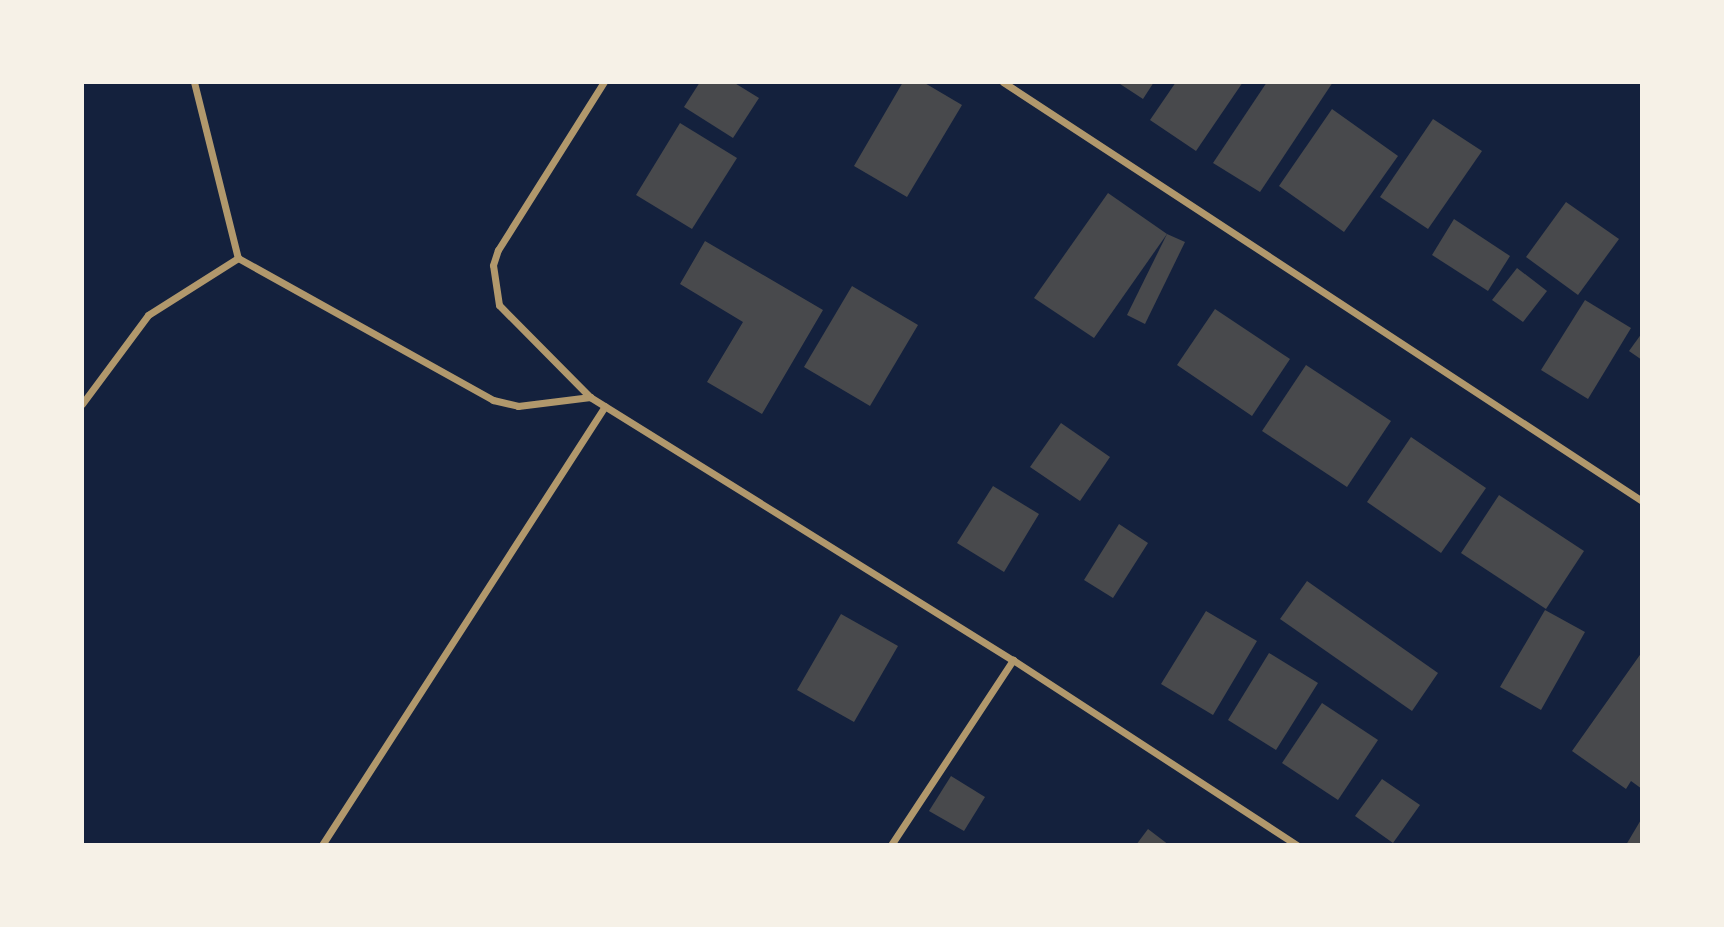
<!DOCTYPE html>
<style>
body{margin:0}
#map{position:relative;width:1724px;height:927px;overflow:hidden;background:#14213d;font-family:"Libre Baskerville",serif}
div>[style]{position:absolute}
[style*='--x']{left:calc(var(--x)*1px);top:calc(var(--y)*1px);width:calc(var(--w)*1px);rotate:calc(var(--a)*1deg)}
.building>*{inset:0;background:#48494c}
.minor>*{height:7px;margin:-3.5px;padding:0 3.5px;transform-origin:3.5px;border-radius:3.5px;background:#b1986c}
span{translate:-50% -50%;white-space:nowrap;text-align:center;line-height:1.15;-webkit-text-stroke:5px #f6f1e7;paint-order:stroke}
.frame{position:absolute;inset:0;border:84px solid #f6f1e7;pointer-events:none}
</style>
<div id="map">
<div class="building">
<i style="clip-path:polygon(700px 82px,733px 82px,759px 98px,733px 138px,684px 107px)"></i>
<i style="clip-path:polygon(903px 82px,923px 82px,962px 105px,907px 197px,854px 166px)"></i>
<i style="clip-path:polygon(1117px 82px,1154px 82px,1143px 99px)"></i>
<i style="clip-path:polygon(1176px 82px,1243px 82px,1196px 151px,1150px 120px)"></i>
<i style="clip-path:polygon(1267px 82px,1333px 82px,1260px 192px,1213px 163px)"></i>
<i style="clip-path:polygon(1332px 109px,1398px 156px,1344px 232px,1279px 186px)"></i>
<i style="clip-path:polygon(1433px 119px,1482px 151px,1428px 229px,1380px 197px)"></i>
<i style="clip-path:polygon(680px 123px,737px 158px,692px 229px,636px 195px)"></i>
<i style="clip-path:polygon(1108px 193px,1167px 234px,1094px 338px,1034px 298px)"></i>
<i style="clip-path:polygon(1566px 202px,1619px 239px,1578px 295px,1526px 257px)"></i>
<i style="clip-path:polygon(1454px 219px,1510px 256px,1488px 291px,1432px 255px)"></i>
<i style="clip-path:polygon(1167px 234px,1185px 242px,1145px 324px,1127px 315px)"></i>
<i style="clip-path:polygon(705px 241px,823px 310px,762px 414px,707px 382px,743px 322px,680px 284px)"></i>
<i style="clip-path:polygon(1517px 268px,1547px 291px,1523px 322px,1492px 300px)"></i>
<i style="clip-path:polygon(852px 286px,918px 325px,870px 406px,804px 367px)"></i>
<i style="clip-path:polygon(1585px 300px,1631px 328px,1588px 399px,1541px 370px)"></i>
<i style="clip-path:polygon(1215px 309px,1290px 359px,1252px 416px,1177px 365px)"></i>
<i style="clip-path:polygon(1642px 333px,1642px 360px,1629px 351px)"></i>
<i style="clip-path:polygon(1306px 365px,1391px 421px,1347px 487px,1262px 431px)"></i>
<i style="clip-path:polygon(1061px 423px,1110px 457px,1080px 501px,1030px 467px)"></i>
<i style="clip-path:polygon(1411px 437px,1486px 488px,1441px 553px,1367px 502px)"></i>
<i style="clip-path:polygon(993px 486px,1039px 514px,1004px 572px,957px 543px)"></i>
<i style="clip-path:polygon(1499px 495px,1584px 551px,1546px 609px,1461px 553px)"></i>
<i style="clip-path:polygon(1119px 524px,1148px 543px,1113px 598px,1084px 580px)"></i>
<i style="clip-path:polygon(1307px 581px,1438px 673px,1412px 711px,1280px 619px)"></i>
<i style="clip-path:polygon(1545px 610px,1585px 632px,1541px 710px,1500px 687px)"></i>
<i style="clip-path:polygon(1206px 611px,1257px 641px,1213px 715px,1161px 684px)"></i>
<i style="clip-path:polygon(841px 614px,898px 646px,854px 722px,797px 690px)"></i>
<i style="clip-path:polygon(1642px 652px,1642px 789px,1631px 781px,1626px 789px,1572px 751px)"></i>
<i style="clip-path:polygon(1269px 653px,1318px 683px,1276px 750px,1228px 720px)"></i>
<i style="clip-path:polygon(1322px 703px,1378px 740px,1338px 800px,1282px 763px)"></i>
<i style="clip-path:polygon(951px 776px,985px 797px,964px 831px,929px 811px)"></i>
<i style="clip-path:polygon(1382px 779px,1420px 805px,1393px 843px,1355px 816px)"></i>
<i style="clip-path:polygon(1642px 818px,1642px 845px,1626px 845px)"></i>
<i style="clip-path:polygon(1148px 829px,1169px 845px,1136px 845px)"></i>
</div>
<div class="minor">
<i style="--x:194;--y:82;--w:181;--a:76"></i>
<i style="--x:1003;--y:82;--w:764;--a:33.25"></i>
<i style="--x:238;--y:258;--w:292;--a:29.1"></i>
<i style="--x:493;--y:400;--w:26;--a:13"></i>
<i style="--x:518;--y:406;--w:73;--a:-7.1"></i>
<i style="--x:590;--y:397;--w:498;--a:31.9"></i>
<i style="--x:1013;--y:660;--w:339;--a:33.1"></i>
<i style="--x:590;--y:397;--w:129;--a:-134.7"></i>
<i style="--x:499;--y:305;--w:40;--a:-98.5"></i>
<i style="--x:493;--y:265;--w:16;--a:-72"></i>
<i style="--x:498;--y:250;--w:199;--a:-57.8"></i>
<i style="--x:82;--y:404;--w:111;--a:-53.4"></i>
<i style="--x:148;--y:315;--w:107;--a:-32.3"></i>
<i style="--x:322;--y:845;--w:522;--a:-57.19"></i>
<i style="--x:891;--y:845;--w:222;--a:-56.6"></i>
</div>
<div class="frame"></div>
</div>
